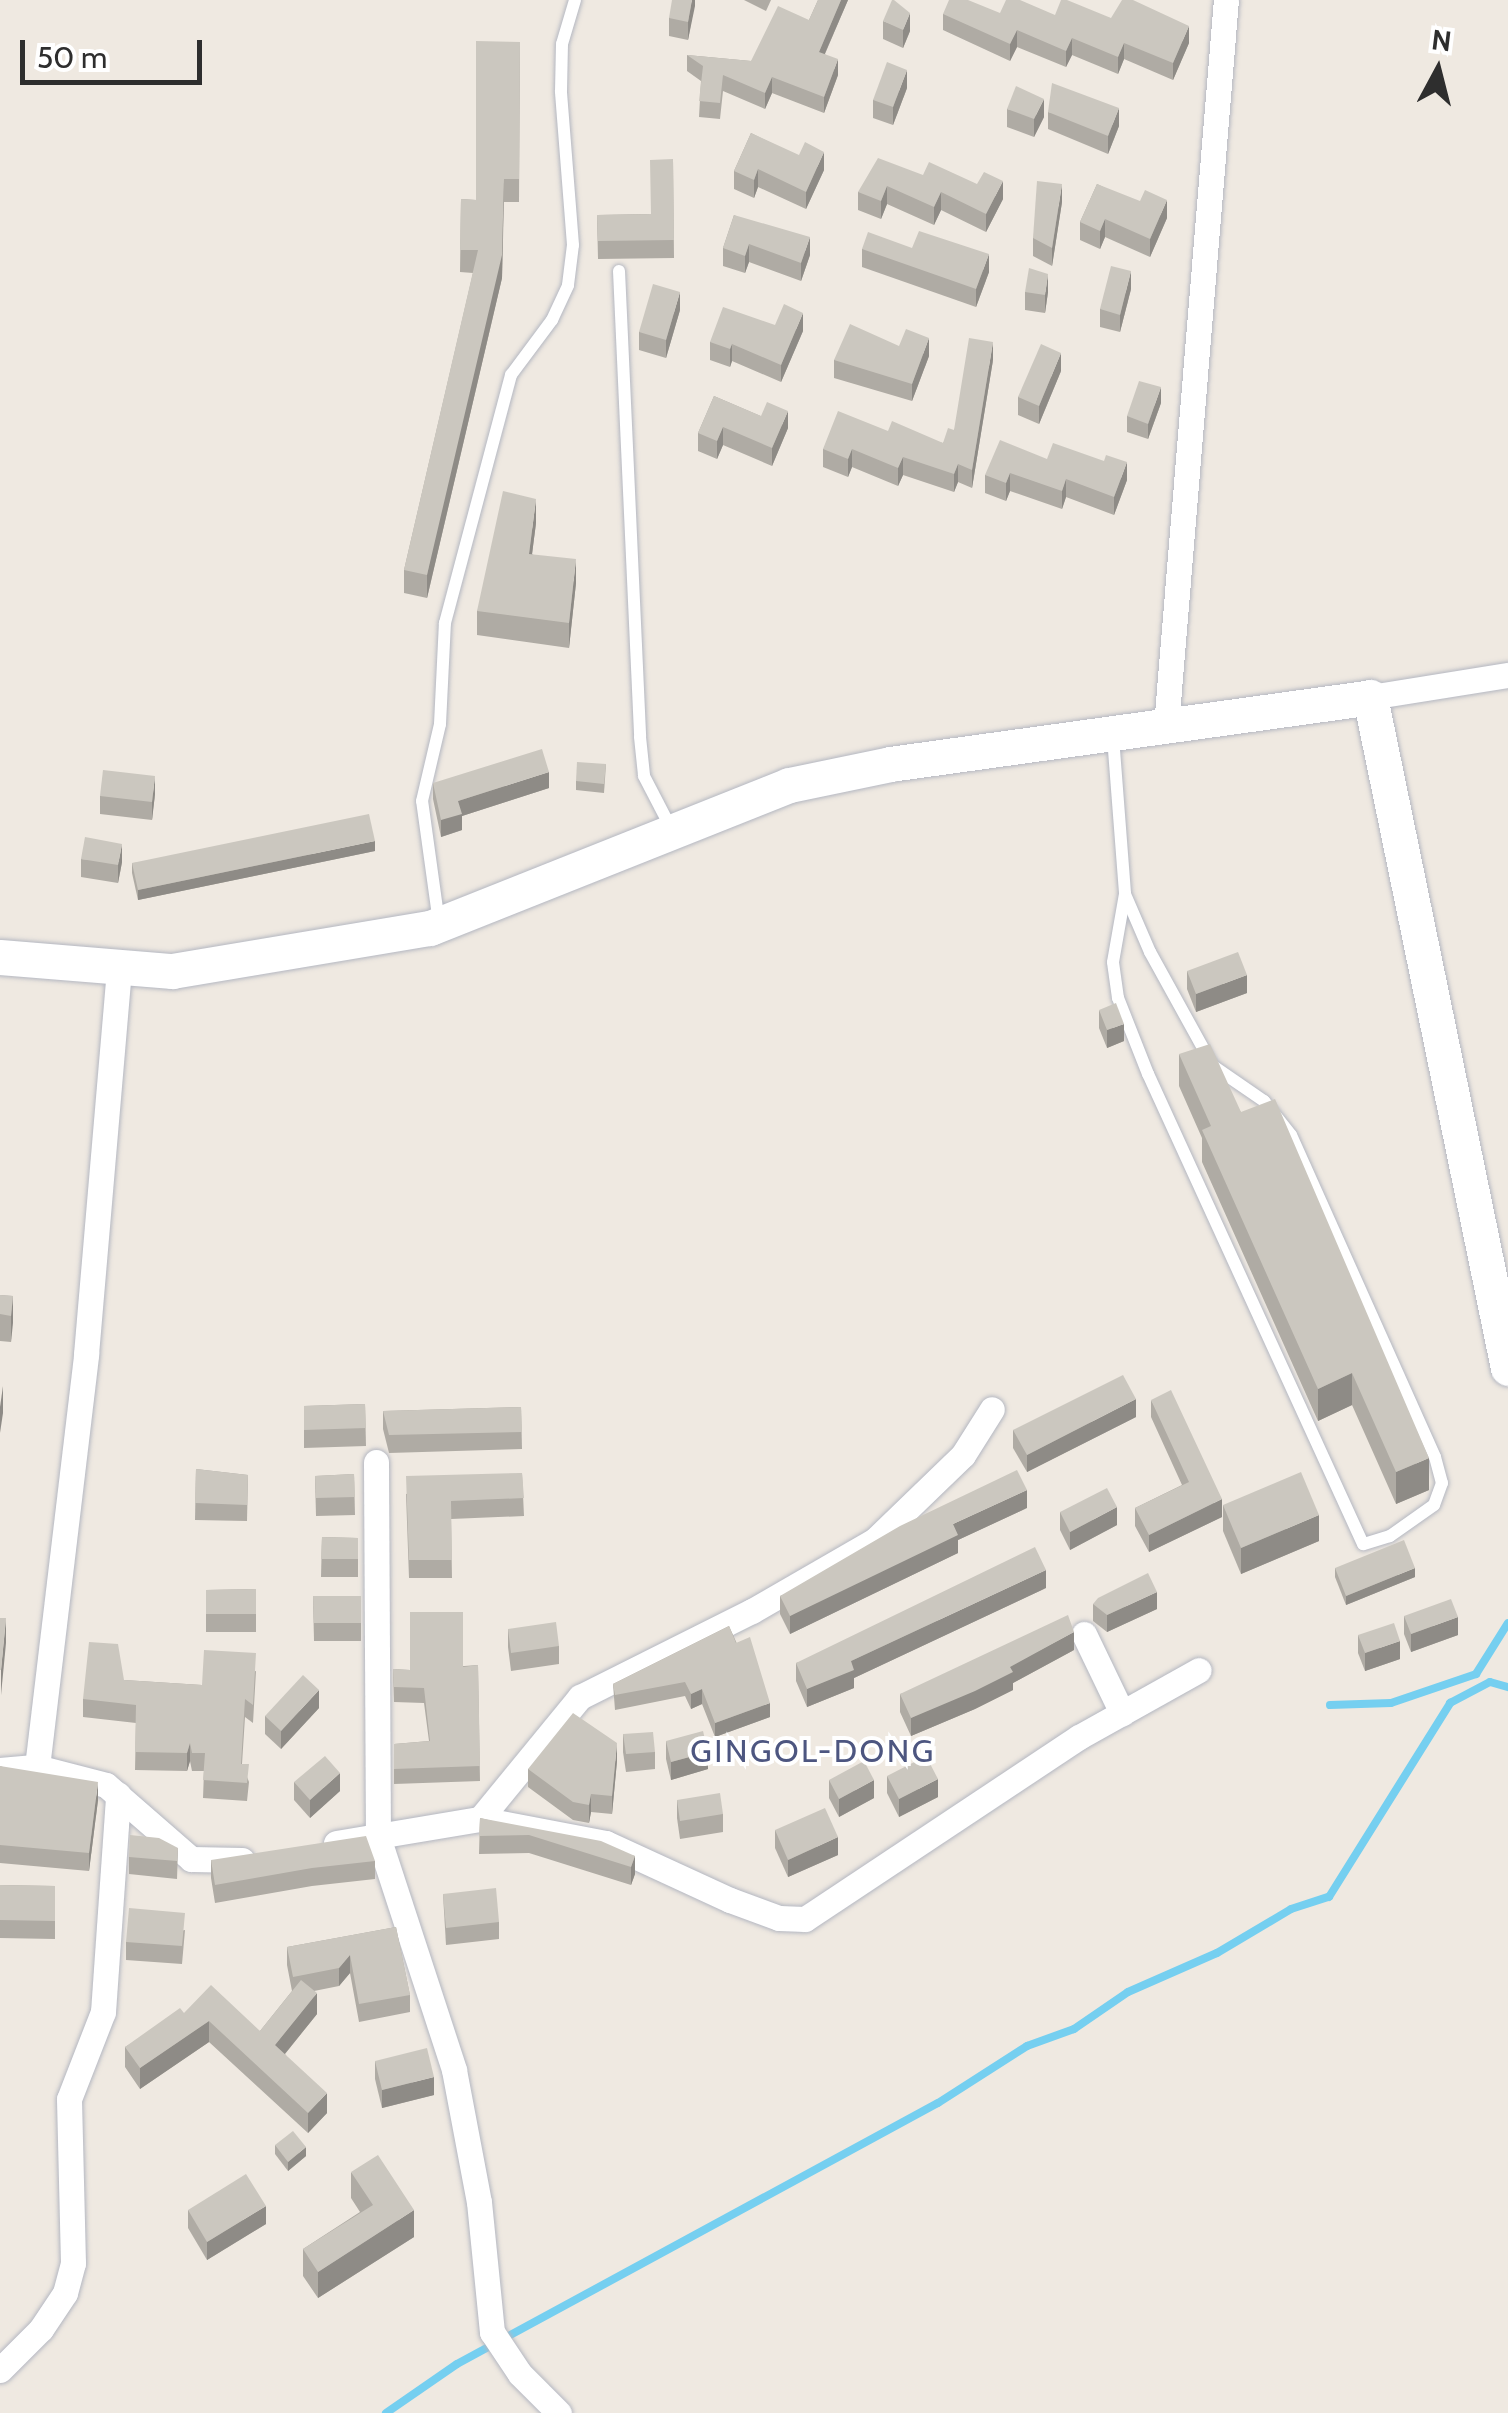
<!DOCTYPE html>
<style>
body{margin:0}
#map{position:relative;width:1508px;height:2413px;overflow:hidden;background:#efe9e1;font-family:Cabin,sans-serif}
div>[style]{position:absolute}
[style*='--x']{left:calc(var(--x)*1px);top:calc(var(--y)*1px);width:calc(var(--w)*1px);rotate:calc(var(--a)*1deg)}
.stream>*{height:8px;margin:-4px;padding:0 4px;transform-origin:4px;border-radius:4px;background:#75cff0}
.roads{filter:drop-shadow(0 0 2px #b4b7c1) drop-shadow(0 0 2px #b4b7c1)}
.lane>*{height:12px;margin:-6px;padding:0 6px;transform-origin:6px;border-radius:6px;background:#fff}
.street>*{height:25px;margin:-12.5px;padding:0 12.5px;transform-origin:12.5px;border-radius:12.5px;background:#fff}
.secondary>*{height:35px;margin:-17.5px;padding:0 17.5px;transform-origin:17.5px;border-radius:17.5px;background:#fff}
.wall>*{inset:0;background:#afaba4}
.shaded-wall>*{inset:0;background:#8e8b86}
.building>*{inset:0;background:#cbc7bf}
span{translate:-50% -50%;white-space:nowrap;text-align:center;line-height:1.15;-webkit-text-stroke:8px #fff;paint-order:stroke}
.quarter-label{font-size:32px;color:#4d5680;letter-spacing:2.5px}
.north{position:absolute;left:1388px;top:20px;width:100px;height:100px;-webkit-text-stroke:8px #fff;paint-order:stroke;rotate:7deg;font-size:28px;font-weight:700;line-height:40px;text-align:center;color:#2e2e2e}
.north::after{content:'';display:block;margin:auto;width:35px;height:45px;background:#2e2e2e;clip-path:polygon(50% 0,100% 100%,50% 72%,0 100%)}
.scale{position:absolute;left:20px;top:40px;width:182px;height:45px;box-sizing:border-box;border:5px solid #2e2e2e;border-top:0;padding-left:12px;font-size:30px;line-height:35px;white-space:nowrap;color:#2e2e2e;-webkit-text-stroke:8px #fff;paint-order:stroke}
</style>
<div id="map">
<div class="stream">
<i style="--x:1330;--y:1705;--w:61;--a:-1.9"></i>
<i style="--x:1391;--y:1703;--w:90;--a:-18.8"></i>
<i style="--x:1476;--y:1674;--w:60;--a:-57.9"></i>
<i style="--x:386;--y:2413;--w:86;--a:-34.6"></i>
<i style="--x:457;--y:2364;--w:547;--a:-28.49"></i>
<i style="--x:938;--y:2103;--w:106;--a:-32.6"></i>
<i style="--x:1027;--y:2046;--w:50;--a:-19.9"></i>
<i style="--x:1074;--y:2029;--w:65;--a:-34.4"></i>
<i style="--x:1128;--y:1992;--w:97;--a:-23.7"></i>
<i style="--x:1217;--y:1953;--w:86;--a:-30.7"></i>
<i style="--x:1291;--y:1909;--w:40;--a:-18"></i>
<i style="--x:1329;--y:1897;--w:229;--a:-58"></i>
<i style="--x:1450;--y:1703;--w:45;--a:-27.7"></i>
<i style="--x:1490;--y:1682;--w:19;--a:16"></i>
</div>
<div class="roads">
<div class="lane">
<i style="--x:619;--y:271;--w:466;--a:87.4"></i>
<i style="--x:640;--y:737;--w:39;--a:84"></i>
<i style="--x:644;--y:776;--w:59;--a:62.6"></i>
<i style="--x:1113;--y:737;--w:157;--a:85.6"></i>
<i style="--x:1125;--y:894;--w:63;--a:66.7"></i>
<i style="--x:1150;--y:952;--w:130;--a:61.1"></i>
<i style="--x:1213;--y:1066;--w:62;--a:34.5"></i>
<i style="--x:1264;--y:1101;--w:43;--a:51.5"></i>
<i style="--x:1291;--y:1135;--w:353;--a:65.9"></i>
<i style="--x:1435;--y:1457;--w:27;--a:75"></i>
<i style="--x:1442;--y:1483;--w:23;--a:110"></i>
<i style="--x:1434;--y:1505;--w:54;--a:144.8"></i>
<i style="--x:1390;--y:1536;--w:28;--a:163"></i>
<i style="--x:1363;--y:1544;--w:517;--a:-114.58"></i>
<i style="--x:1148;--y:1074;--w:82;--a:-111.5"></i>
<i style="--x:1118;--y:998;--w:36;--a:-98"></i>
<i style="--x:1113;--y:962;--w:69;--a:-80"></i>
<i style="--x:439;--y:923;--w:123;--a:-97.9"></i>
<i style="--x:422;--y:801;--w:79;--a:-76.8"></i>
<i style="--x:440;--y:724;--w:101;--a:-87.2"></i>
<i style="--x:445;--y:623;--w:257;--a:-75.1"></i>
<i style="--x:511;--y:375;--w:69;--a:-53.3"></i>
<i style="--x:552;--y:320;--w:38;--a:-65"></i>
<i style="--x:568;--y:285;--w:40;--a:-82.9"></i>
<i style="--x:573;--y:245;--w:154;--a:-94.5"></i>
<i style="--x:561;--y:91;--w:47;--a:-88.8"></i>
<i style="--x:562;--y:44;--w:46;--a:-73.5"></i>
</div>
<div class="street">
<i style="--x:1370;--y:697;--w:140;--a:-9.1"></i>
<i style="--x:1166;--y:726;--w:728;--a:-85.28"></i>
<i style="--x:376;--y:1462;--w:375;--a:89.7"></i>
<i style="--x:378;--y:1837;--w:245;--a:71.9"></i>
<i style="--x:454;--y:2070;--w:134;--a:79.3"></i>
<i style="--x:479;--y:2202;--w:131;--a:84.3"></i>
<i style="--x:492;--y:2332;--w:50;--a:56.3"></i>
<i style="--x:520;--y:2374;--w:55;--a:45"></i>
<i style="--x:1084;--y:1634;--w:88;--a:64.3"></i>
<i style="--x:37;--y:1767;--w:416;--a:-83.2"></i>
<i style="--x:86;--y:1354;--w:384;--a:-85.1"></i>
<i style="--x:0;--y:1770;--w:37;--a:-5"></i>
<i style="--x:37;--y:1767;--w:71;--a:14.6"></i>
<i style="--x:106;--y:1785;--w:113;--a:41"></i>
<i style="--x:191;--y:1859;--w:51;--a:1.1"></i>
<i style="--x:480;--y:1819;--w:128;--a:10.8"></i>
<i style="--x:606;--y:1843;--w:136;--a:24.7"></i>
<i style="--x:730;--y:1900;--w:52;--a:20.2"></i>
<i style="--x:779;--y:1918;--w:26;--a:2"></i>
<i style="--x:805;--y:1919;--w:329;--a:-33.6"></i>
<i style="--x:1079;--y:1737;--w:137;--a:-29.2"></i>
<i style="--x:336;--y:1843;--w:146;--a:-9.5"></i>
<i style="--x:480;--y:1819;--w:158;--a:-50.7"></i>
<i style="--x:580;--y:1697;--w:192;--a:-26.6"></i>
<i style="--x:752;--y:1611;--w:142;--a:-30"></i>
<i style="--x:875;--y:1540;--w:122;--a:-44"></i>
<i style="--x:963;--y:1455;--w:54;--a:-57.8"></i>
<i style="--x:0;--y:2370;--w:58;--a:-45"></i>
<i style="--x:41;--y:2329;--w:43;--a:-56.3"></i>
<i style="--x:65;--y:2293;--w:31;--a:-75"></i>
<i style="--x:73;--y:2263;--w:164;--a:-91.4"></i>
<i style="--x:69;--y:2099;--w:93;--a:-68.7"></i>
<i style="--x:103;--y:2012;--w:218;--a:-86"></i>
</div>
<div class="secondary">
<i style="--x:0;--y:957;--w:173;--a:4.7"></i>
<i style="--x:172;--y:971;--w:262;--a:-9.5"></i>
<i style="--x:430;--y:928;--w:386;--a:-21.7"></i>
<i style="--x:789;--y:785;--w:103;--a:-11.7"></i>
<i style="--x:890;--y:764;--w:485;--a:-7.9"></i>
<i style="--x:1370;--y:697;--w:685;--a:78.38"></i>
</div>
</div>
<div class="wall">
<i style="clip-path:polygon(695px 0,688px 40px,669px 36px,669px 18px)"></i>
<i style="clip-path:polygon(744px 0,771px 0,766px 11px)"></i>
<i style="clip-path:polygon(818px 0,848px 0,825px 54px,838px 75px,824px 113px,772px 93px,765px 109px,723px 91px,720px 119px,699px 117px,701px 81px,687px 71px,687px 55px,751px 61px,809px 20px)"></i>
<i style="clip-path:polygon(1000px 13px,1111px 18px,1189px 43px,1173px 80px,1124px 59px,1118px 74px,1072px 55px,1066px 67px,1017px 47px,1010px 61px,943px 30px,943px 14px)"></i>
<i style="clip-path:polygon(883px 21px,910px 31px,903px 48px,883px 39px)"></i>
<i style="clip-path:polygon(520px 42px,519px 202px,504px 202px,502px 278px,427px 598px,404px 593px,404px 570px,473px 273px,460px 272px,461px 199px,476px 200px)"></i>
<i style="clip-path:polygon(907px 88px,893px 125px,873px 118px,873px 100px)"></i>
<i style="clip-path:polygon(1007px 109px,1044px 117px,1034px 137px,1007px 127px)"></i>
<i style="clip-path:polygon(1048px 112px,1119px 126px,1108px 154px,1048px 129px)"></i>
<i style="clip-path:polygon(751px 133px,824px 170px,806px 209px,758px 187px,754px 198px,734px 189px,734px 171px)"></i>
<i style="clip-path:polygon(673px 159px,674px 258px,598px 259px,597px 215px,651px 214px)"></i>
<i style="clip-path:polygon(923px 175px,1003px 199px,986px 232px,941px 210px,934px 225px,887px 204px,881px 219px,858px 210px,858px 192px)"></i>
<i style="clip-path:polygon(1097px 184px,1167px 218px,1150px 257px,1105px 237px,1100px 249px,1080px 240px,1080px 222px)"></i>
<i style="clip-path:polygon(1062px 202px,1052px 266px,1033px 256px,1033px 238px)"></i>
<i style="clip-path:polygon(734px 215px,810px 255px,801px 281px,749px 262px,745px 273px,723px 266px,723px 248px)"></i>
<i style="clip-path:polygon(912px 248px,989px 272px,976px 307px,862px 267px,862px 249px)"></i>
<i style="clip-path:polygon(1131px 289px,1120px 332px,1100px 327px,1100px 309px)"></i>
<i style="clip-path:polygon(1025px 292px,1048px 292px,1045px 313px,1025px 310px)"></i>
<i style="clip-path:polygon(680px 310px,666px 358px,639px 350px,639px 332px)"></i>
<i style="clip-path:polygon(775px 325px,803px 331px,781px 382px,732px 361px,730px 367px,710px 360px,710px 342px)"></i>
<i style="clip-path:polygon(899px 346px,929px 356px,912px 401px,834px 378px,834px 360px)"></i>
<i style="clip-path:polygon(993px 360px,972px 488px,958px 482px,954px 492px,903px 475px,898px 486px,852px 467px,848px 477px,823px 467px,823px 449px,888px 431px,943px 443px,954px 430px)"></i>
<i style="clip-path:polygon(1061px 371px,1039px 424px,1018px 415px,1018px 397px)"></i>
<i style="clip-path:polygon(714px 396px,788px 428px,772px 466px,723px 445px,717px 459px,698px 451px,698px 433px)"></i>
<i style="clip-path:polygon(1161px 403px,1148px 439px,1127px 432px,1127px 416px)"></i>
<i style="clip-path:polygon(1047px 459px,1127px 480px,1114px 515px,1066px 497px,1062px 509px,1010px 491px,1006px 501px,985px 493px,985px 475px)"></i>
<i style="clip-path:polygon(536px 523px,532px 554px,576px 583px,569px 648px,477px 635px,477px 611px)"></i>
<i style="clip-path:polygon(606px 764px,604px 793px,576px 790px,576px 781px)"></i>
<i style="clip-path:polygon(433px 783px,549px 788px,462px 816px,462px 830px,441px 837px,433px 799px)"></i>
<i style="clip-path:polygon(155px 794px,152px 820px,100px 814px,100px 796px)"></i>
<i style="clip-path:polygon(375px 851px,138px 900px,132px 873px,132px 863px)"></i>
<i style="clip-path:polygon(81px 859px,122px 862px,118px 883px,81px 877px)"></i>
<i style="clip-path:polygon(1187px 971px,1247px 993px,1196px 1012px,1187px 989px)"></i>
<i style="clip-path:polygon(1099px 1010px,1124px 1041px,1107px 1048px,1099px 1028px)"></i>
<i style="clip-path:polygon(1179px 1054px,1241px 1112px,1429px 1490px,1396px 1504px,1352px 1405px,1318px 1421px,1202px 1162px,1202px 1138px,1179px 1086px)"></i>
<i style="clip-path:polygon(0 1295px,13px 1296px,11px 1342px,0 1341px)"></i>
<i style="clip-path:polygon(1151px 1400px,1222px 1517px,1149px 1552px,1135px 1526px,1135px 1508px,1182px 1485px,1151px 1417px)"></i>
<i style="clip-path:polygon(365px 1404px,366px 1446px,304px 1448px,304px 1406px)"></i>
<i style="clip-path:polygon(521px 1407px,522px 1449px,389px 1453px,383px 1429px,383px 1411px)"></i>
<i style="clip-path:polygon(1136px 1417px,1027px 1472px,1013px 1448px,1013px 1430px)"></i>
<i style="clip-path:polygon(196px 1469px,248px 1475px,247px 1521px,195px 1520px)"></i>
<i style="clip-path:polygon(522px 1473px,524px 1516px,451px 1519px,452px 1578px,409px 1578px,406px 1494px)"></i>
<i style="clip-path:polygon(354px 1474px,355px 1515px,316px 1516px,315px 1476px)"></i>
<i style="clip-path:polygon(1223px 1505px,1319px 1541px,1241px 1574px,1223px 1531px)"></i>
<i style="clip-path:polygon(1027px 1508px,958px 1540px,958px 1553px,790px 1634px,780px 1614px,780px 1596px)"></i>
<i style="clip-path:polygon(1060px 1512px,1117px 1525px,1070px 1550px,1060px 1530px)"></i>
<i style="clip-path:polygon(322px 1537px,358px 1538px,358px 1577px,321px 1577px)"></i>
<i style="clip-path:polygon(1335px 1568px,1415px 1577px,1346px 1605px,1335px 1577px)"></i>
<i style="clip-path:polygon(1046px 1588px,854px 1678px,854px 1688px,807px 1707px,796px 1681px,796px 1663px)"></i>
<i style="clip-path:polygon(256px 1589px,256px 1632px,206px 1632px,206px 1590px)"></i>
<i style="clip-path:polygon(313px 1596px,361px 1596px,361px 1641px,314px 1641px)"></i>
<i style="clip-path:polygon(1093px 1604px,1157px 1609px,1107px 1632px,1093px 1621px)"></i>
<i style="clip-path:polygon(1404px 1616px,1458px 1635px,1411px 1652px,1404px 1634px)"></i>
<i style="clip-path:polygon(729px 1626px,770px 1717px,715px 1737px,702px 1704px,691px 1709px,685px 1696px,615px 1710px,613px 1684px)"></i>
<i style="clip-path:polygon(508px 1629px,559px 1646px,559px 1664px,511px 1671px,508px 1647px)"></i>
<i style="clip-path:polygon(1358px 1635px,1400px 1659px,1365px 1671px,1358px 1653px)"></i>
<i style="clip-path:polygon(1074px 1650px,1013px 1683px,1013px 1690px,975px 1709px,911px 1736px,900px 1712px,900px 1694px)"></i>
<i style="clip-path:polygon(478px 1665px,480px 1781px,394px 1784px,394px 1744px,429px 1741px,424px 1703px,394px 1702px,393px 1669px,410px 1670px)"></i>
<i style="clip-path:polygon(256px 1671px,253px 1723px,245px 1717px,242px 1764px,249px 1782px,247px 1801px,203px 1798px,204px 1771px,192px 1771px,190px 1761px,187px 1771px,135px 1770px,136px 1723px,83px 1717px,83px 1699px,124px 1680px,202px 1685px)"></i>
<i style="clip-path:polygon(319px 1708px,281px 1749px,265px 1734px,265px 1716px)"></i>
<i style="clip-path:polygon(623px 1734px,655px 1752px,655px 1769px,626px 1772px,623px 1752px)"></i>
<i style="clip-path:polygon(666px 1741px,708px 1769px,671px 1780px,666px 1759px)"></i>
<i style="clip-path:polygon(617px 1761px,612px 1814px,591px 1812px,589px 1823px,573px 1820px,528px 1787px,528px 1769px)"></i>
<i style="clip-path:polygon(0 1766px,98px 1800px,89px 1871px,0 1863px)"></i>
<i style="clip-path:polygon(887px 1776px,938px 1797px,899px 1817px,887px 1793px)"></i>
<i style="clip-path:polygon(829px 1780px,874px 1798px,839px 1817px,829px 1798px)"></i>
<i style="clip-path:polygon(294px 1782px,340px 1791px,310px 1818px,294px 1800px)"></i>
<i style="clip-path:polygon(677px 1800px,723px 1814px,723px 1832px,680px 1839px,677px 1818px)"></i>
<i style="clip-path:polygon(480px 1818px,635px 1856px,635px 1874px,631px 1885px,529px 1853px,479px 1854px)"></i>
<i style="clip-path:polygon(775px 1830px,838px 1855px,788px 1877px,775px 1848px)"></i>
<i style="clip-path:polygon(178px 1848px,177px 1879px,129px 1874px,129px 1857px)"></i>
<i style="clip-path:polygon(211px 1860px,375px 1861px,375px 1879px,312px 1886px,215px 1903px,211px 1878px)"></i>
<i style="clip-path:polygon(0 1885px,55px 1886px,55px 1939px,0 1938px)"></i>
<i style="clip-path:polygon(443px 1894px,499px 1922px,499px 1939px,446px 1945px)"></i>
<i style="clip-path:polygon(396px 1927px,410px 1995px,410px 2012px,359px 2022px,350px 1973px,339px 1986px,314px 1991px,317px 2014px,285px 2054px,327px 2113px,308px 2133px,209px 2042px,140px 2089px,125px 2067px,125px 2047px,184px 2013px,260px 2031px,292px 1991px,287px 1965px,287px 1947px)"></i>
<i style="clip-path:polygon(185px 1930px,182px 1964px,126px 1960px,126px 1942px)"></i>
<i style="clip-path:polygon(375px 2061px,434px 2095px,382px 2108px,375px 2079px)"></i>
<i style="clip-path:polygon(275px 2145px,306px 2156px,288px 2171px,275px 2154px)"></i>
<i style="clip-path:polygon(351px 2172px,414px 2237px,318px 2298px,303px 2276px,303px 2249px,360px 2212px,351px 2198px)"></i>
<i style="clip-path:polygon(188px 2210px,266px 2224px,207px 2260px,188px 2228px)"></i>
</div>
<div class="shaded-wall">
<i style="clip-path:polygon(692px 0,695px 0,695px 6px,688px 40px,688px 22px)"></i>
<i style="clip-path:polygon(841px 0,848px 0,819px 67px,819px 52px)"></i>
<i style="clip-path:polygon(910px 13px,910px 31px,903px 48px,903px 30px)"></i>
<i style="clip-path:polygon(1189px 26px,1189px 43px,1173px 80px,1173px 63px)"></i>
<i style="clip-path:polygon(1017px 30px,1017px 47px,1010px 61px,1010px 44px)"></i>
<i style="clip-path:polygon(1072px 38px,1072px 55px,1066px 67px,1066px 51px)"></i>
<i style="clip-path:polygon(1124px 43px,1124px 59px,1118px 74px,1118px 57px)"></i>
<i style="clip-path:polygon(838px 59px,838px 75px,824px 113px,824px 97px)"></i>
<i style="clip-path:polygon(907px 70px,907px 88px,893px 125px,893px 107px)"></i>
<i style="clip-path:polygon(772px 77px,772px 93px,765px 109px,765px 93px)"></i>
<i style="clip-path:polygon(1044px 99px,1044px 117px,1034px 137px,1034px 119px)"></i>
<i style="clip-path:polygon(1119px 108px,1119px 126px,1108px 154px,1108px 136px)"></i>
<i style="clip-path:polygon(824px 152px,824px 170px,806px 209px,806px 192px)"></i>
<i style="clip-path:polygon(758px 169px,758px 187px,754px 198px,754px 180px)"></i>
<i style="clip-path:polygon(504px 179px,502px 278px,427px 598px,427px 575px)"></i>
<i style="clip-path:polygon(1003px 181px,1003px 199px,986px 232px,986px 214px)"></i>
<i style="clip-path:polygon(1062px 184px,1062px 202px,1052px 266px,1052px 248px)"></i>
<i style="clip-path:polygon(887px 186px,887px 204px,881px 219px,881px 201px)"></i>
<i style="clip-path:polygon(941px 192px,941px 210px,934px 225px,934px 207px)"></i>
<i style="clip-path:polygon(1167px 200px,1167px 218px,1150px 257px,1150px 239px)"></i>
<i style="clip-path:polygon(1105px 219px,1105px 237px,1100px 249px,1100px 231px)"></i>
<i style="clip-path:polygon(810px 237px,810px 255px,801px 281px,801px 263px)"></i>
<i style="clip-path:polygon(749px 244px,749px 262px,745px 273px,745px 256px)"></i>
<i style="clip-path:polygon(989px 254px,989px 272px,976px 307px,976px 289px)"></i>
<i style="clip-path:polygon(1131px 271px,1131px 289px,1120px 332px,1120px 315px)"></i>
<i style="clip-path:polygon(1048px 274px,1048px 292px,1045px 313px,1045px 295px)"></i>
<i style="clip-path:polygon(680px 292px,680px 310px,666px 358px,666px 340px)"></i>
<i style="clip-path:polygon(803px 313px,803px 331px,781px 382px,781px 365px)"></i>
<i style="clip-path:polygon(929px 338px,929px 356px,912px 401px,912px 384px)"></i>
<i style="clip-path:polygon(993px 342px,993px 360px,972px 488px,972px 470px)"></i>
<i style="clip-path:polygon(732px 344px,732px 361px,730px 367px,730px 349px)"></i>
<i style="clip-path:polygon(1061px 353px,1061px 371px,1039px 424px,1039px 406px)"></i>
<i style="clip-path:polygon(1161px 387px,1161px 403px,1148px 439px,1148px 424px)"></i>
<i style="clip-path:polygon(788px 411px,788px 428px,772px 466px,772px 448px)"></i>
<i style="clip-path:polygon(723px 427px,723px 445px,717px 459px,717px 441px)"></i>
<i style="clip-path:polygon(852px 449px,852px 467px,848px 477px,848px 459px)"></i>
<i style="clip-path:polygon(903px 457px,903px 475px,898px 486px,898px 468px)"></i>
<i style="clip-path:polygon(1127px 462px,1127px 480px,1114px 515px,1114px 497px)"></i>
<i style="clip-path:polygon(958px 464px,958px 482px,954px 492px,954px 474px)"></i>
<i style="clip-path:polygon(1010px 473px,1010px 491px,1006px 501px,1006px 483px)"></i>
<i style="clip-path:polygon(1066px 479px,1066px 497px,1062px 509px,1062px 491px)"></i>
<i style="clip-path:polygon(536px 499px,536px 523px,529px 578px,529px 554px)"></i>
<i style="clip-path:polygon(576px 559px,576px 583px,569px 648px,569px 623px)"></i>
<i style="clip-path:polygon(549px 772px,549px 788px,462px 816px,462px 830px,441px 837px,441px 820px,458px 801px)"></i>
<i style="clip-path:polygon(155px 776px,155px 794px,152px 820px,152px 802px)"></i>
<i style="clip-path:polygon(375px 841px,375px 851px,138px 900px,138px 890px)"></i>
<i style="clip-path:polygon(122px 844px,122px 862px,118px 883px,118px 865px)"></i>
<i style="clip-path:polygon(1247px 975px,1247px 993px,1196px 1012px,1196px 994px)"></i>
<i style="clip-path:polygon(1124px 1024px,1124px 1041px,1107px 1048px,1107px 1030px)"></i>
<i style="clip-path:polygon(13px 1296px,13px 1323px,11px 1342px,11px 1316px)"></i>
<i style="clip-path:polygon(1352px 1373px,1352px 1405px,1318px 1421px,1318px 1389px)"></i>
<i style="clip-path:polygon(3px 1386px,3px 1413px,0 1433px,0 1407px)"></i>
<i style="clip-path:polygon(1136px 1399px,1136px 1417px,1027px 1472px,1027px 1455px)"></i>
<i style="clip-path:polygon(1429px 1458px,1429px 1490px,1396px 1504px,1396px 1472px)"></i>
<i style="clip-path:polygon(1027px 1490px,1027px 1508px,958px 1540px,958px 1553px,790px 1634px,790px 1616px,953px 1524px)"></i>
<i style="clip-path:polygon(1222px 1499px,1222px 1517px,1149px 1552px,1149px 1535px)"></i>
<i style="clip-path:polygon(1117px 1507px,1117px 1525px,1070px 1550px,1070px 1532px)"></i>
<i style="clip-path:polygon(1319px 1515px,1319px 1541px,1241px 1574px,1241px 1548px)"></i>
<i style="clip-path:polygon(1415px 1568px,1415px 1577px,1346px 1605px,1346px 1596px)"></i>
<i style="clip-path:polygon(1046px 1570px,1046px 1588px,854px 1678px,854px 1688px,807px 1707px,807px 1689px,851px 1661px)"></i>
<i style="clip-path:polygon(1157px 1592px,1157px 1609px,1107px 1632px,1107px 1615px)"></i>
<i style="clip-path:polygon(1458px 1617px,1458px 1635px,1411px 1652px,1411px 1634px)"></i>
<i style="clip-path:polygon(6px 1618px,6px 1643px,1px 1695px,1px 1670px)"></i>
<i style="clip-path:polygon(1074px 1632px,1074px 1650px,1013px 1683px,1013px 1690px,975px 1709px,911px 1736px,911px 1718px)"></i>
<i style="clip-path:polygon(1400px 1641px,1400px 1659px,1365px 1671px,1365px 1653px)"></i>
<i style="clip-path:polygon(702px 1689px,702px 1704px,691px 1709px,691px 1694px)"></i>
<i style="clip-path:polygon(319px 1690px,319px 1708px,281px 1749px,281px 1731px)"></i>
<i style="clip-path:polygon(770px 1703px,770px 1717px,715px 1737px,715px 1723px)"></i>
<i style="clip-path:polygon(190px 1743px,190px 1761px,187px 1771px,187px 1753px)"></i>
<i style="clip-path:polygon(617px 1743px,617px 1761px,612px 1814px,612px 1796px)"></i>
<i style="clip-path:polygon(708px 1752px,708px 1769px,671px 1780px,671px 1762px)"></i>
<i style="clip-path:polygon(340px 1773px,340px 1791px,310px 1818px,310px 1800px)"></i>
<i style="clip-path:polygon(938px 1779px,938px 1797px,899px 1817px,899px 1799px)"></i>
<i style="clip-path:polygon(874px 1780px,874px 1798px,839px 1817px,839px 1799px)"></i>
<i style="clip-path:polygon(98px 1782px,98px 1800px,89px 1871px,89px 1853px)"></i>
<i style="clip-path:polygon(591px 1794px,591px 1812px,589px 1823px,589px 1805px)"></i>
<i style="clip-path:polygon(838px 1837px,838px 1855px,788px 1877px,788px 1860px)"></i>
<i style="clip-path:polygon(635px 1856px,635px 1874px,631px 1885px,631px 1867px)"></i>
<i style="clip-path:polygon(350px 1955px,350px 1973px,339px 1986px,339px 1968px)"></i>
<i style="clip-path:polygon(317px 1993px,317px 2014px,275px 2066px,275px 2045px)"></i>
<i style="clip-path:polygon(209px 2021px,209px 2042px,140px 2089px,140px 2068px)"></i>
<i style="clip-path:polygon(434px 2077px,434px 2095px,382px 2108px,382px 2090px)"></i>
<i style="clip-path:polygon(327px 2093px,327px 2113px,308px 2133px,308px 2113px)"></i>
<i style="clip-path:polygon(306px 2147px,306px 2156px,288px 2171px,288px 2162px)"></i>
<i style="clip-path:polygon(266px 2206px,266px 2224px,207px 2260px,207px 2242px)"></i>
<i style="clip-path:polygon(414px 2210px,414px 2237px,318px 2298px,318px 2272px)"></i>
</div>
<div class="building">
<i style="clip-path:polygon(672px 0,692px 0,688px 22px,669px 18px)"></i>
<i style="clip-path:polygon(818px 0,841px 0,819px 52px,838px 59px,824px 97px,772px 77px,765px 93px,723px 75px,720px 103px,699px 101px,703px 66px,687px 55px,751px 61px,778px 6px,809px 20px)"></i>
<i style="clip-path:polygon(892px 0,894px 0,910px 13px,903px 30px,883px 21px)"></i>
<i style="clip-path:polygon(949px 0,968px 0,1000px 13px,1006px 0,1020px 0,1055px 15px,1061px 0,1067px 0,1111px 18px,1122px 0,1133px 0,1189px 26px,1173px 63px,1124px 43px,1118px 57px,1072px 38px,1066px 51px,1017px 30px,1010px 44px,943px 14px)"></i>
<i style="clip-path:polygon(476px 41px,520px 42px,519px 179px,504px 179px,502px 255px,427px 575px,404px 570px,478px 250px,460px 250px,461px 199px,476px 200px)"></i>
<i style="clip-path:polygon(887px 62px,907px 70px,893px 107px,873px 100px)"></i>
<i style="clip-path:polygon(1052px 83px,1119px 108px,1108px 136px,1048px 112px)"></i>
<i style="clip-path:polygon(1016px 86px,1044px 99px,1034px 119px,1007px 109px)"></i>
<i style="clip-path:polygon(751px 133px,799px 155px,805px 142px,824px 152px,806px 192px,758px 169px,754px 180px,734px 171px)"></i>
<i style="clip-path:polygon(878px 158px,923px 175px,929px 162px,977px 184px,984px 172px,1003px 181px,986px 214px,941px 192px,934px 207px,887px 186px,881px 201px,858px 192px)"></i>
<i style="clip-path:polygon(673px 159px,674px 240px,598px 241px,597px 215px,651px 214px,650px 160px)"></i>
<i style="clip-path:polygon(1037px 181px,1062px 184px,1052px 248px,1033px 238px)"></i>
<i style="clip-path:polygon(1097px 184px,1140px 201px,1145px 190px,1167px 200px,1150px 239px,1105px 219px,1100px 231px,1080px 222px)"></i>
<i style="clip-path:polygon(734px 215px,810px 237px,801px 263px,749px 244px,745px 256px,723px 248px)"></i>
<i style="clip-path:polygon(919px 231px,989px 254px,976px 289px,862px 249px,868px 232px,912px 248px)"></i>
<i style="clip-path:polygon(1111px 266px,1131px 271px,1120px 315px,1100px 309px)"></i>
<i style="clip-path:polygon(1029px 268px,1048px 274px,1045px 295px,1025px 292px)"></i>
<i style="clip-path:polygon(653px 284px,680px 292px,666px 340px,639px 332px)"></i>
<i style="clip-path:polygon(784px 304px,803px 313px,781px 365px,732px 344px,730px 349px,710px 342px,723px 307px,775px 325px)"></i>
<i style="clip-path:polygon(850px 324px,899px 346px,906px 329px,929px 338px,912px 384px,834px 360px)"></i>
<i style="clip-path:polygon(969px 338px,993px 342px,972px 470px,958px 464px,954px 474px,903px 457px,898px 468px,852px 449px,848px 459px,823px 449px,838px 411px,888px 431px,892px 421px,943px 443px,948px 428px,954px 430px)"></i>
<i style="clip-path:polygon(1041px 344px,1061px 353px,1039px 406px,1018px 397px)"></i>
<i style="clip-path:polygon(1139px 381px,1161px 387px,1148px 424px,1127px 416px)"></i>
<i style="clip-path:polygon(714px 396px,761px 416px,767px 402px,788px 411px,772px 448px,723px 427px,717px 441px,698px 433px)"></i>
<i style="clip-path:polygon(1000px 440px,1047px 459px,1053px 443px,1104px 461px,1106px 455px,1127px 462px,1114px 497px,1066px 479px,1062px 491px,1010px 473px,1006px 483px,985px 475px)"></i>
<i style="clip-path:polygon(503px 491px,536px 499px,529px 554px,576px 559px,569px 623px,477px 611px)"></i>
<i style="clip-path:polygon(542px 749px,549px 772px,458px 801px,462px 814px,441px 820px,433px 783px)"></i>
<i style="clip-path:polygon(577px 762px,606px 764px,604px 784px,576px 781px)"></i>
<i style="clip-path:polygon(103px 770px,155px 776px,152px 802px,100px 796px)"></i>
<i style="clip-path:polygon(369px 814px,375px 841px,138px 890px,132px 863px)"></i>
<i style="clip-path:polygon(85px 837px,122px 844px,118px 865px,81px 859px)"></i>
<i style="clip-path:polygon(1238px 952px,1247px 975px,1196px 994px,1187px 971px)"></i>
<i style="clip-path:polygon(1116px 1003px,1124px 1024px,1107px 1030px,1099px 1010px)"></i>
<i style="clip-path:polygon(1210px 1044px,1241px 1112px,1275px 1099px,1429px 1458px,1396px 1472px,1352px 1373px,1318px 1389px,1202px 1130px,1211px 1126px,1179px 1054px)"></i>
<i style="clip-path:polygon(0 1295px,13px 1296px,11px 1316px,0 1314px)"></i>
<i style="clip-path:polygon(1123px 1375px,1136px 1399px,1027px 1455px,1013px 1430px)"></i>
<i style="clip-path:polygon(1171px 1390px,1222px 1499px,1149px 1535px,1135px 1508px,1189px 1482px,1151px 1400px)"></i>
<i style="clip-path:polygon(365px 1404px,366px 1428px,304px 1430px,304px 1406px)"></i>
<i style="clip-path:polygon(521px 1407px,522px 1432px,389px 1435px,383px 1411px)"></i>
<i style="clip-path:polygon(196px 1469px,248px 1475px,247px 1505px,195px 1503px)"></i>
<i style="clip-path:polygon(1017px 1470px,1027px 1490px,953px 1524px,958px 1535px,790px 1616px,780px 1596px,900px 1526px)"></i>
<i style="clip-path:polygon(1301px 1472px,1319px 1515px,1241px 1548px,1223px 1505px)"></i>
<i style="clip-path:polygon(522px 1473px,524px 1498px,451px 1501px,452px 1560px,409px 1560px,406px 1476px)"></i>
<i style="clip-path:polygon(354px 1474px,355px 1497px,316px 1498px,315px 1476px)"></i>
<i style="clip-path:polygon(1107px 1488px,1117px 1507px,1070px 1532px,1060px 1512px)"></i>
<i style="clip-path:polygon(322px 1537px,358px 1538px,358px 1559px,321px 1559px)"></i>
<i style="clip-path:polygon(1404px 1540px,1415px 1568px,1346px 1596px,1335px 1568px)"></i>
<i style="clip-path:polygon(1035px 1547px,1046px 1570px,851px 1661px,854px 1670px,807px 1689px,796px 1663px)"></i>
<i style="clip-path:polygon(1148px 1573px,1157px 1592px,1107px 1615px,1093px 1604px,1098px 1598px)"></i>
<i style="clip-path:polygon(256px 1589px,256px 1614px,206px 1614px,206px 1590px)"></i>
<i style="clip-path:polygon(313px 1596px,361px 1596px,361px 1623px,314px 1623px)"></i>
<i style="clip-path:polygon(1451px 1599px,1458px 1617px,1411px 1634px,1404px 1616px)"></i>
<i style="clip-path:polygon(410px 1612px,463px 1612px,463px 1667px,478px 1665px,480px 1766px,394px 1769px,394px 1744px,430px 1741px,424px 1688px,394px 1687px,393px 1669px,410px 1670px)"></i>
<i style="clip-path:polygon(1068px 1615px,1074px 1632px,1010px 1667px,1013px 1672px,975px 1691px,911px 1718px,900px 1694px)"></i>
<i style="clip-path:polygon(0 1618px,6px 1618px,1px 1670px,0 1670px)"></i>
<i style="clip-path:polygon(556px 1622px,559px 1646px,511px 1653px,508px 1629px)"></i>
<i style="clip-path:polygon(1394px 1623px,1400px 1641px,1365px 1653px,1358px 1635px)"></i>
<i style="clip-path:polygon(729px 1626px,736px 1643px,750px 1637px,770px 1703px,715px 1723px,702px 1689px,691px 1694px,685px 1682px,615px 1695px,613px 1684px)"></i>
<i style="clip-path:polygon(89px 1642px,118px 1644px,124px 1680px,202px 1685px,204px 1650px,256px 1653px,253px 1705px,245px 1699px,241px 1764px,249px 1764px,247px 1783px,203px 1780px,205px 1753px,192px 1753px,190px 1743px,187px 1753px,135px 1752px,136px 1705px,83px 1699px)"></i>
<i style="clip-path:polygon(303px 1675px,319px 1690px,281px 1731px,265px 1716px)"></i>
<i style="clip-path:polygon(573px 1713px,617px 1743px,612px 1796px,591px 1794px,589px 1805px,573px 1802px,528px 1769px)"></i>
<i style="clip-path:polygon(703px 1731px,708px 1752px,671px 1762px,666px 1741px)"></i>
<i style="clip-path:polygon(653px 1732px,655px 1752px,626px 1754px,623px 1734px)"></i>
<i style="clip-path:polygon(325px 1756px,340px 1773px,310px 1800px,294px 1782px)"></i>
<i style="clip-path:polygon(926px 1756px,938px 1779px,899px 1799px,887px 1776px)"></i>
<i style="clip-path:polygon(864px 1761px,874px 1780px,839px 1799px,829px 1780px)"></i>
<i style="clip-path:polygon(0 1766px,98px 1782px,89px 1853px,0 1845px)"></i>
<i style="clip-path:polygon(720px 1793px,723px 1814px,680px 1821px,677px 1800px)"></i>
<i style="clip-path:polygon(825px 1808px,838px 1837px,788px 1860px,775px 1830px)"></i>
<i style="clip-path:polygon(480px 1818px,601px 1841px,635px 1856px,631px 1867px,529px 1835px,479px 1836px)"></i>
<i style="clip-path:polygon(130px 1835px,159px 1838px,178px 1848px,177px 1861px,129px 1857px)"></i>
<i style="clip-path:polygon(366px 1836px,375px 1861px,312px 1868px,215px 1885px,211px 1860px)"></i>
<i style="clip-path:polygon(0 1885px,55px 1886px,55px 1921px,0 1920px)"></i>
<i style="clip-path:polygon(496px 1888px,499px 1922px,446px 1928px,443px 1894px)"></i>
<i style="clip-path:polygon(129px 1908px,185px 1913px,182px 1946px,126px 1942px)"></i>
<i style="clip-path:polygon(396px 1927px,410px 1995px,359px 2004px,350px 1955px,339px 1968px,293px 1977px,287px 1947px)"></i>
<i style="clip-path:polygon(301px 1980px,317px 1993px,275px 2045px,327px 2093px,308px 2113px,209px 2021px,140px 2068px,125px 2047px,180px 2008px,184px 2013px,211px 1985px,260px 2031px)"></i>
<i style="clip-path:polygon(427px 2048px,434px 2077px,382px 2090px,375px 2061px)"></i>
<i style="clip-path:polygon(293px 2131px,306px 2147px,288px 2162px,275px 2145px)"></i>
<i style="clip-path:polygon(378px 2155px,414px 2210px,318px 2272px,303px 2249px,373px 2205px,351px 2172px)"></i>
<i style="clip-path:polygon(246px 2174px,266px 2206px,207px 2242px,188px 2210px)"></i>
</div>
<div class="quarter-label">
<span style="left:813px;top:1751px">GINGOL-DONG</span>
</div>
<div class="north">N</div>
<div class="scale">50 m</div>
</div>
